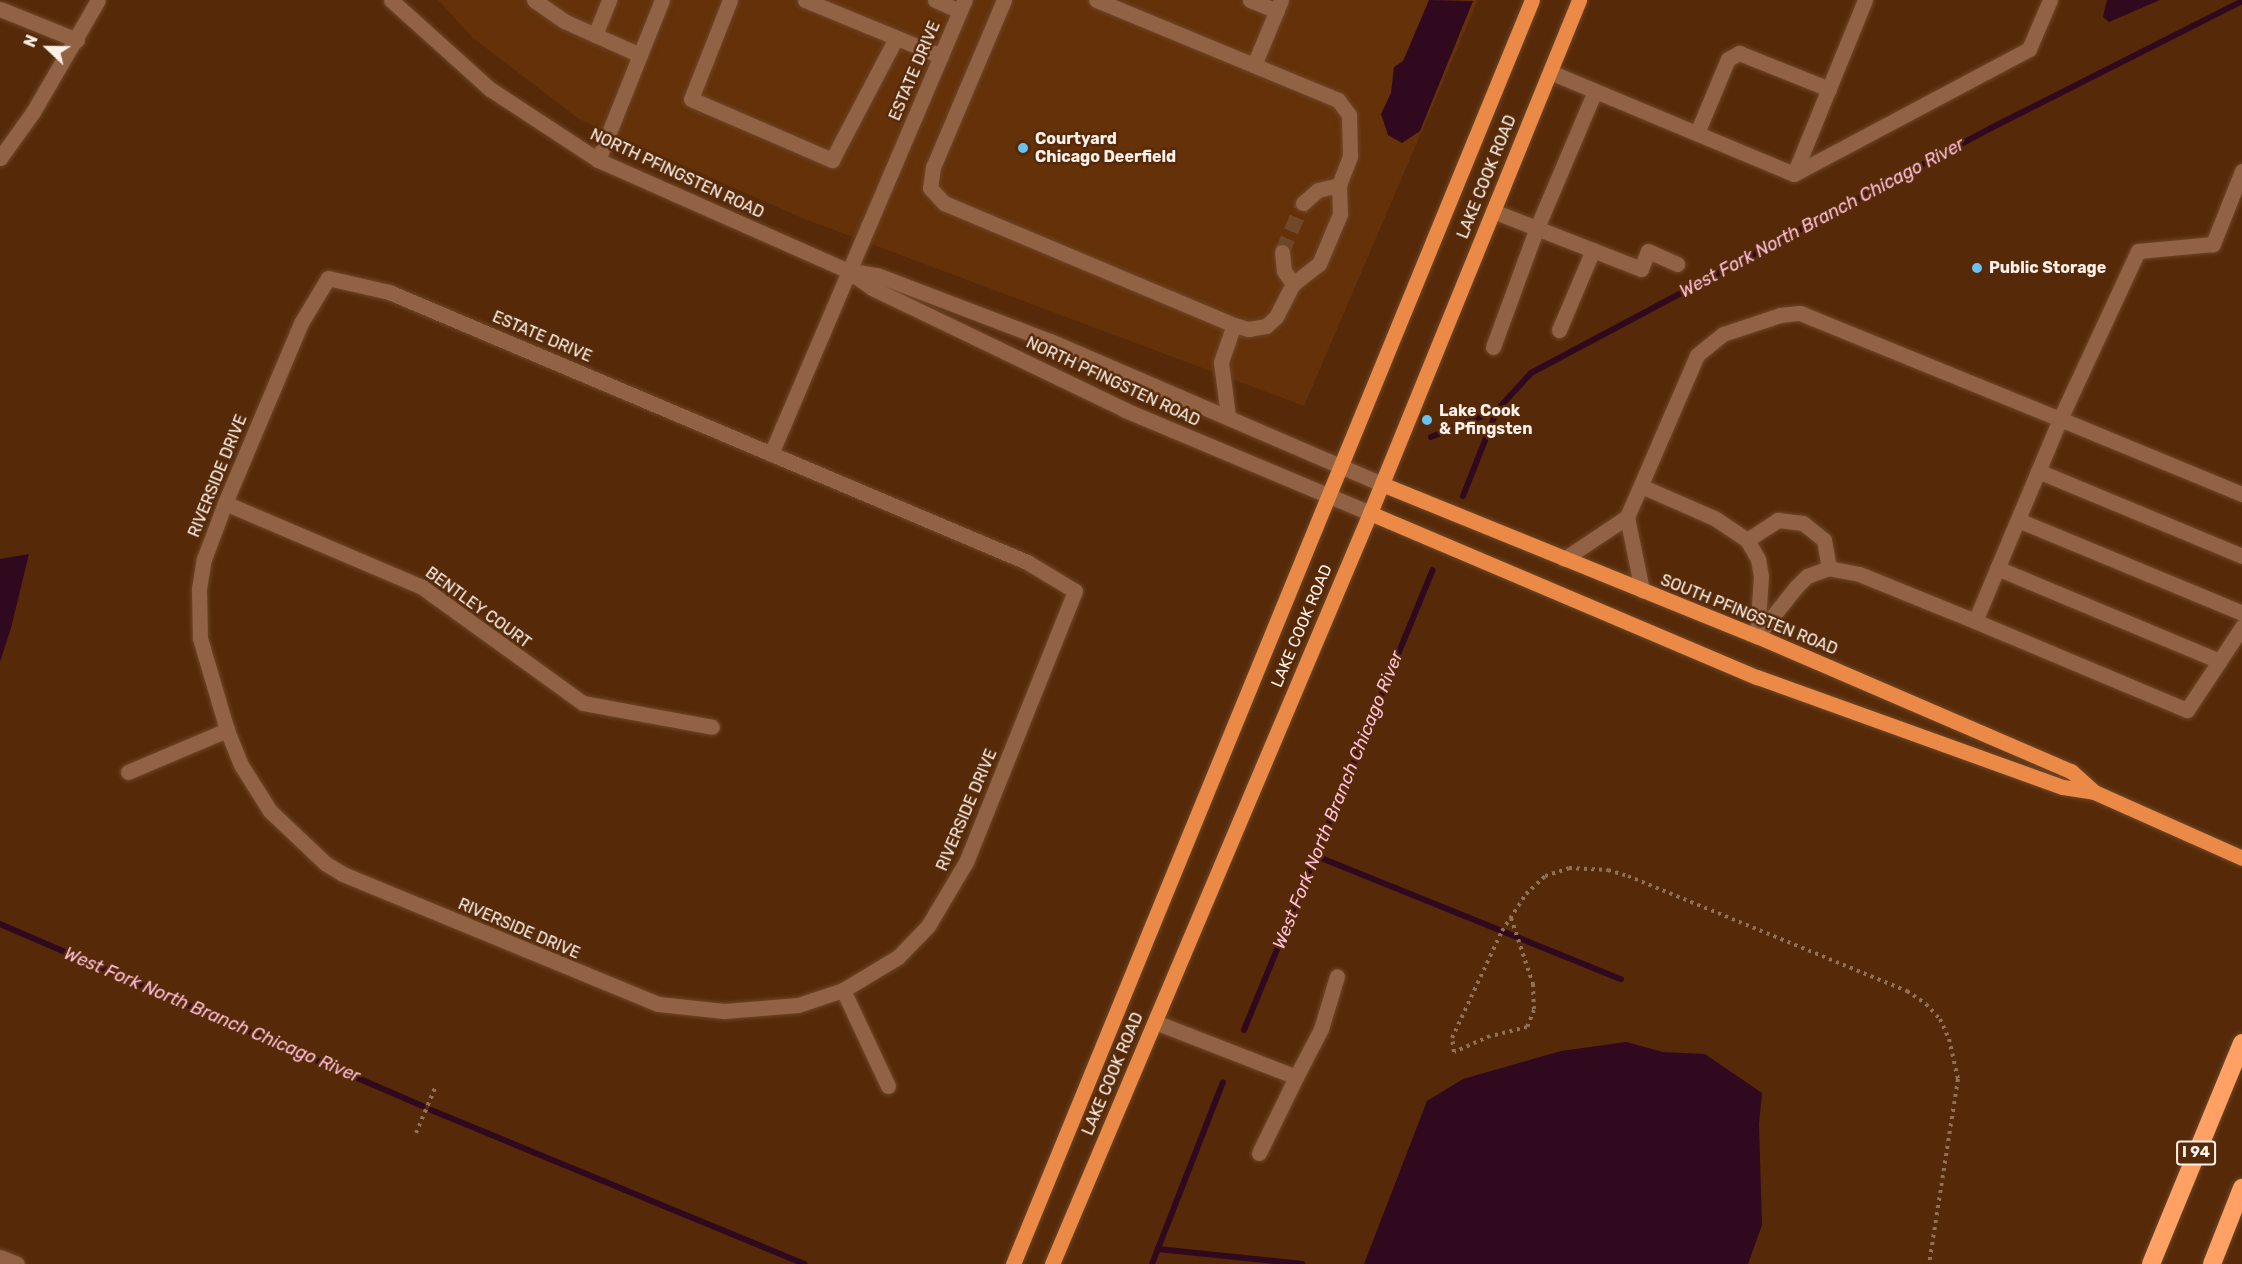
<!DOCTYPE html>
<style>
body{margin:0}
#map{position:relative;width:2242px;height:1264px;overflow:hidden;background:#562a08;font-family:Rubik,sans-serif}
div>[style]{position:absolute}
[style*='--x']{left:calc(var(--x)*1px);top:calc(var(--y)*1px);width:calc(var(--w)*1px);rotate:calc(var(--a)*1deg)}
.built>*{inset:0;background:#643109}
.water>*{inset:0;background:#30091e}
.stream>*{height:6px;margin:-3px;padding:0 3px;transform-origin:3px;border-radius:3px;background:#30091e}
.minor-tunnel>*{height:15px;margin-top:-7.5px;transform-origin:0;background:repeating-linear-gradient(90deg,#6f482a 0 15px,transparent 0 23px)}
.path>*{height:4px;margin-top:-2px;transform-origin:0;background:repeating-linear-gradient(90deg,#907057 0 3px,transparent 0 7.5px)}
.roads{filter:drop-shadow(0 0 2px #6d4628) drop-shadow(0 0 2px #6d4628)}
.minor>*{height:15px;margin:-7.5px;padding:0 7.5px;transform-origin:7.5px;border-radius:7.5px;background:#926244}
.major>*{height:15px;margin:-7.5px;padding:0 7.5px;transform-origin:7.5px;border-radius:7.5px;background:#eb8947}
.highway>*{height:18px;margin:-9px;padding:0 9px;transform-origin:9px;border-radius:9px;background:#ffa064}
.dots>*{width:16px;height:16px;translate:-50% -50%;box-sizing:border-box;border:3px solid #562a08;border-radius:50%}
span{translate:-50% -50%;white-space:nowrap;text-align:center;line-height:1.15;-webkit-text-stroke:5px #562a08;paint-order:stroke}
.shield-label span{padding:2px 4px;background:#562a08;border:2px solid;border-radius:4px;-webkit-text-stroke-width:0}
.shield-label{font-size:15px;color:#fdf1ea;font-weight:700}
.street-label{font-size:16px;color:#fdf1ea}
.poi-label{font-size:16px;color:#fdf1ea;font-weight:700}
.left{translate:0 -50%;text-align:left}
.water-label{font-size:18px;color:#ffbfda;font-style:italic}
.north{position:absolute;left:18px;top:18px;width:60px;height:60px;-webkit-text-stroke:4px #562a08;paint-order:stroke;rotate:292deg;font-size:16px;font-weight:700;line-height:24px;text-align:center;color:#fdf1ea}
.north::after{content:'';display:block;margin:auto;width:21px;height:27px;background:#fdf1ea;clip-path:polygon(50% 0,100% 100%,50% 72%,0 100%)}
</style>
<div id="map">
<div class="built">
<i style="clip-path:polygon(438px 0,1478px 0,1304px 406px,802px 218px,579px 119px,473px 38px)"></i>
</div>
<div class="water">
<i style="clip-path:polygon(1429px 0,1473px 1px,1420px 131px,1402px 143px,1388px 135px,1381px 114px,1391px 93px,1394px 67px,1403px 61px)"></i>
<i style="clip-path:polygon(2107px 0,2160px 0,2109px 22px,2103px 17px)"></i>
<i style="clip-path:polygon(29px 554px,11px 628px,0 662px,0 559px)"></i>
<i style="clip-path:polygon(1626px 1042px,1663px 1052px,1705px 1054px,1762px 1093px,1759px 1124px,1762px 1225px,1748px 1264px,1364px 1264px,1427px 1101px,1463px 1079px,1561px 1051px)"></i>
</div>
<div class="stream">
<i style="--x:1431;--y:437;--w:71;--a:-22.2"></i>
<i style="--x:1463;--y:496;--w:92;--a:-68.4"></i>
<i style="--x:1497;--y:410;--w:50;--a:-47.4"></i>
<i style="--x:1531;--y:373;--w:521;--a:-28.04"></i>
<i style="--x:1991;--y:128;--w:281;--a:-26.8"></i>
<i style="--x:1316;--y:856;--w:329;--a:22"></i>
<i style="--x:0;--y:924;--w:460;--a:23.3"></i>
<i style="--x:1244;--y:1030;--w:497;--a:-67.7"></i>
<i style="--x:431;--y:1110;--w:404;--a:22.4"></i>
<i style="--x:1158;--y:1249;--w:145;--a:5.9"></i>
<i style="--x:1152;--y:1264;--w:195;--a:-68.7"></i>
</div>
<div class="minor-tunnel">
<i style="--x:1282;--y:252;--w:53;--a:-66.8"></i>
</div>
<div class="path">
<i style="--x:1511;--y:918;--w:70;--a:71.6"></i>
<i style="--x:1533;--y:984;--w:26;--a:88"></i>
<i style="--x:1534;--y:1010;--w:18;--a:112"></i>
<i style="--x:1527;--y:1027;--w:38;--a:166"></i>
<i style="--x:1490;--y:1036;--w:39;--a:156"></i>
<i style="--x:1454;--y:1052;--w:14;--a:-98"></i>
<i style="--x:1452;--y:1038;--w:118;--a:-65"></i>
<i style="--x:1502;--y:931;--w:44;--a:-57"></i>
<i style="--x:1526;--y:894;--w:26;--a:-43"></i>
<i style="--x:1545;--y:876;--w:25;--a:-18"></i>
<i style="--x:1569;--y:868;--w:39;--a:3"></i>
<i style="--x:1608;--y:870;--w:21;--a:17"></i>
<i style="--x:1628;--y:876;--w:302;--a:22.4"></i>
<i style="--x:1907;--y:991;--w:23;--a:34"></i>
<i style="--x:1926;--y:1004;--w:21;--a:47"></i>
<i style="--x:1940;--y:1019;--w:22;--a:66"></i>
<i style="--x:1949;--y:1039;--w:41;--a:77.3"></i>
<i style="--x:1958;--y:1079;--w:187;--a:98.9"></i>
<i style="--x:416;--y:1133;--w:49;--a:-67.1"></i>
</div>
<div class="roads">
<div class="minor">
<i style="--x:391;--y:0;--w:133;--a:42"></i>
<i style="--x:490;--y:89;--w:129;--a:33.3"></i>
<i style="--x:598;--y:160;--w:274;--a:23.9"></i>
<i style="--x:848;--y:271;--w:29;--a:35"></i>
<i style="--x:872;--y:288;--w:281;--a:25.7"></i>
<i style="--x:1125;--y:410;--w:266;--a:22.8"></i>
<i style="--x:534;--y:0;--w:37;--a:35"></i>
<i style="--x:564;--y:21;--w:83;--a:24.1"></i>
<i style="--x:730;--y:0;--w:106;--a:111.5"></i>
<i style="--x:691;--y:99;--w:154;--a:23.4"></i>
<i style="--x:832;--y:160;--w:138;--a:-62.3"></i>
<i style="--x:805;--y:0;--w:147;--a:22.4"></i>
<i style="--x:935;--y:0;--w:27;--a:24"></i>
<i style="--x:1004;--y:0;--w:181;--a:113"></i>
<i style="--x:933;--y:167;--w:21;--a:98"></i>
<i style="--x:930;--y:188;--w:21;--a:47"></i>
<i style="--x:944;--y:203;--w:315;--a:22.8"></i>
<i style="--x:1234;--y:325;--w:15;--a:16"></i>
<i style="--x:1248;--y:329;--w:18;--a:-9"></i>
<i style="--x:1266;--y:326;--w:13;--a:-42"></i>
<i style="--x:1276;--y:317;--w:37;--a:-63"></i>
<i style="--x:1293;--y:284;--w:33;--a:-38"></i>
<i style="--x:1319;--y:264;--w:54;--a:-67.2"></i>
<i style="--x:1340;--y:214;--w:29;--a:-92"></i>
<i style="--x:1339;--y:185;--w:31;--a:-69"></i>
<i style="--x:1350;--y:156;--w:41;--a:-91.4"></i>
<i style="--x:1349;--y:115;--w:19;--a:-126"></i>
<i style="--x:1338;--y:100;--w:262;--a:-157.5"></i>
<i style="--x:1250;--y:0;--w:29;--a:22"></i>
<i style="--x:0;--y:9;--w:83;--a:21.9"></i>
<i style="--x:595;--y:35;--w:38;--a:-68"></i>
<i style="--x:1254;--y:65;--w:70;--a:-67.4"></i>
<i style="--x:1550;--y:72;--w:264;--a:22.7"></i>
<i style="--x:1697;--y:133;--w:80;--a:-67.3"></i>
<i style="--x:1728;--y:59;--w:13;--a:-29"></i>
<i style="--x:1739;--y:53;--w:97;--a:21.8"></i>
<i style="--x:0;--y:158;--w:57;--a:-54.3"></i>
<i style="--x:33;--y:112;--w:129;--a:-59.9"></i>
<i style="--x:598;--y:160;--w:172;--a:-68.2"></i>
<i style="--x:2242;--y:171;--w:79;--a:111.7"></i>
<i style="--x:2213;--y:244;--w:75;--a:174.7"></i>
<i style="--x:2138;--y:251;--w:185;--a:114.9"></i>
<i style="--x:2060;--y:419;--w:197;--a:22.4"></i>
<i style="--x:1794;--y:174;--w:266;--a:-28"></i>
<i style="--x:2029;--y:49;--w:53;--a:-66.8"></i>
<i style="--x:1794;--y:174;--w:188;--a:-67.8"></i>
<i style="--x:1303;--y:203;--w:20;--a:-41"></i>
<i style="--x:1318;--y:190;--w:22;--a:-13"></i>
<i style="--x:1493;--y:211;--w:159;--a:21.4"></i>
<i style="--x:1641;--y:269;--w:19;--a:-69"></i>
<i style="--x:1648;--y:251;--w:32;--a:24"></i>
<i style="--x:1282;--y:252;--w:19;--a:84"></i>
<i style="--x:1284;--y:271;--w:16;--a:55"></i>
<i style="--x:851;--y:271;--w:26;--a:9"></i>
<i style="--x:877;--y:275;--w:185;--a:20.9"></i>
<i style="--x:1050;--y:341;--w:361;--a:23.3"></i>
<i style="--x:328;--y:278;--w:63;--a:12.9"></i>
<i style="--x:389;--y:292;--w:693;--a:22.94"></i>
<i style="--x:1027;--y:562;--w:56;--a:31.1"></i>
<i style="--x:1075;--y:591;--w:292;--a:111.9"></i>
<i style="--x:966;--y:862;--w:74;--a:120.7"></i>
<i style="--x:928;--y:926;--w:43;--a:134.1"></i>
<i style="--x:898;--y:957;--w:64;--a:149"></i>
<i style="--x:843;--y:990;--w:47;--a:161.6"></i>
<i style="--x:798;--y:1005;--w:74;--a:175.4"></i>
<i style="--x:724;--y:1011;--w:66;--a:-173.9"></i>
<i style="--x:658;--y:1004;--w:341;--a:-157.6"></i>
<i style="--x:343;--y:874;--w:21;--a:-149"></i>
<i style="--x:325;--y:863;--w:76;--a:-136.6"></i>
<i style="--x:270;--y:811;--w:54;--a:-122.2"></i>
<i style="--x:241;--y:765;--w:38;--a:-112"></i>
<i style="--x:227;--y:730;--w:96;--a:-106.4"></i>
<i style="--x:200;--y:638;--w:49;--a:-91.2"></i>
<i style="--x:199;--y:589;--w:30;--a:-81"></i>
<i style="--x:204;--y:559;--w:60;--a:-69.4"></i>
<i style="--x:225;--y:503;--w:195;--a:-67.1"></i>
<i style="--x:301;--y:323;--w:52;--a:-59"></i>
<i style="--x:1559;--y:330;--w:87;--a:-67"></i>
<i style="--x:1493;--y:347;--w:125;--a:-69.8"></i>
<i style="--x:1536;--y:230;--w:151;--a:-67"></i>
<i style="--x:1228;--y:416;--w:54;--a:-97.4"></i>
<i style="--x:1221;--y:362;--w:39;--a:-71"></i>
<i style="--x:771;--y:454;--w:494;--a:-66.9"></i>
<i style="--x:2038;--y:471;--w:221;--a:22.6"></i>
<i style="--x:1641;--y:486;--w:82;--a:23.7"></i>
<i style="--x:1716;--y:519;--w:37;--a:34"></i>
<i style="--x:1747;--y:540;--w:22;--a:60"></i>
<i style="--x:1758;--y:559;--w:17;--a:80"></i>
<i style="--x:1761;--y:576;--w:60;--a:93.8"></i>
<i style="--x:225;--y:503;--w:214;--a:23.1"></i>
<i style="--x:422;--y:587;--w:198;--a:35.8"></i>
<i style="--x:583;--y:703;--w:131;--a:10.5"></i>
<i style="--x:1627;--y:517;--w:75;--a:78.4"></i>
<i style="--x:2018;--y:520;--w:243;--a:22.5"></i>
<i style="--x:1747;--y:540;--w:37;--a:-33"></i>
<i style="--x:1778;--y:520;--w:25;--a:7"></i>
<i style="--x:1803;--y:523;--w:27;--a:39"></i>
<i style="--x:1824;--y:540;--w:28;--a:80"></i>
<i style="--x:1564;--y:559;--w:76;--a:-33.7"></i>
<i style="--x:1627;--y:517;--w:176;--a:-66.6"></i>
<i style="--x:1697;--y:355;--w:33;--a:-39"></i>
<i style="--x:1723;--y:334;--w:60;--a:-18.4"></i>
<i style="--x:1780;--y:315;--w:20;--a:-6"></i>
<i style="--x:1800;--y:313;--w:281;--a:22.2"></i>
<i style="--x:2060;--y:419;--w:219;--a:112.8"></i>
<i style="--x:1975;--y:621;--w:125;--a:-157.9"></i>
<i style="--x:1859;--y:574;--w:31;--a:-169"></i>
<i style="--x:1829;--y:568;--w:23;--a:160"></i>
<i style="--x:1807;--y:576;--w:16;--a:135"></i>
<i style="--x:1796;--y:587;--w:63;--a:128.5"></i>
<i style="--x:1997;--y:568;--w:241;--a:22.7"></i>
<i style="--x:1975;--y:621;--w:230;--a:22.8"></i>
<i style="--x:2187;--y:710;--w:100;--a:-56.5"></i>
<i style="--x:128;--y:772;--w:108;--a:-23"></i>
<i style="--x:843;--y:990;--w:106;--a:64.9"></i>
<i style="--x:1155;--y:1022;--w:151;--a:21.3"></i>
<i style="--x:1296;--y:1077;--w:54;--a:-62.5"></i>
<i style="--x:1321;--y:1029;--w:55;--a:-73.2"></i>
<i style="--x:1259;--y:1153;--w:85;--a:-64"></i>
<i style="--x:0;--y:1257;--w:18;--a:22"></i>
</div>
<div class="major">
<i style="--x:1382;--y:484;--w:405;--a:22.1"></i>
<i style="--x:1757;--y:636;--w:342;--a:23.3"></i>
<i style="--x:2071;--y:771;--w:31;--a:42"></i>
<i style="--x:1370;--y:513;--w:420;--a:23"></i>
<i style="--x:1757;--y:677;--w:325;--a:19.8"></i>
<i style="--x:2063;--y:787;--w:31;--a:9"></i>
<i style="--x:2094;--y:792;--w:162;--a:24"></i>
<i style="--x:1013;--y:1264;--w:1366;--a:-67.68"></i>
<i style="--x:1052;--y:1264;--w:816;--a:-67.05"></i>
<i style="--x:1370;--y:513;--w:554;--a:-67.83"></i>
</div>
<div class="highway">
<i style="--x:2151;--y:1264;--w:239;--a:-67.6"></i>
<i style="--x:2212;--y:1264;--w:82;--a:-68.5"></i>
</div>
</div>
<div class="dots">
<i style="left:1023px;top:148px;background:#69c3f1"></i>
<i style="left:1977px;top:268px;background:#69c3f1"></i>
<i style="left:1427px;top:420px;background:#69c3f1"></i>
</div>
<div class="shield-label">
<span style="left:2196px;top:1153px">I 94</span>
</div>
<div class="street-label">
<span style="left:915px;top:71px;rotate:-67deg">ESTATE DRIVE</span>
<span style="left:677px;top:174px;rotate:25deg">NORTH PFINGSTEN ROAD</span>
<span style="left:1487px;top:177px;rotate:-68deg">LAKE COOK ROAD</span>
<span style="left:542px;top:337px;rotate:23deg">ESTATE DRIVE</span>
<span style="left:1113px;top:382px;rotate:25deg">NORTH PFINGSTEN ROAD</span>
<span style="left:218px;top:476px;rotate:-68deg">RIVERSIDE DRIVE</span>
<span style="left:478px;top:608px;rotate:36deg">BENTLEY COURT</span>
<span style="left:1749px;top:615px;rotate:22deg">SOUTH PFINGSTEN ROAD</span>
<span style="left:1302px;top:626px;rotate:-67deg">LAKE COOK ROAD</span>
<span style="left:967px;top:810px;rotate:-67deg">RIVERSIDE DRIVE</span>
<span style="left:519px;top:929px;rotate:23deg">RIVERSIDE DRIVE</span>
<span style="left:1113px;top:1074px;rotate:-67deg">LAKE COOK ROAD</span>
</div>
<div class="poi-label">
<span class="left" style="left:1035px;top:148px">Courtyard<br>Chicago Deerfield</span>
<span class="left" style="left:1989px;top:268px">Public Storage</span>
<span class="left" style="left:1439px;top:420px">Lake Cook<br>&amp; Pfingsten</span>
</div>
<div class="water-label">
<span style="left:1822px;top:218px;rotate:-28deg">West Fork North Branch Chicago River</span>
<span style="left:1338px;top:800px;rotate:-68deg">West Fork North Branch Chicago River</span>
<span style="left:212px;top:1015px;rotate:23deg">West Fork North Branch Chicago River</span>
</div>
<div class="north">N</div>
</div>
